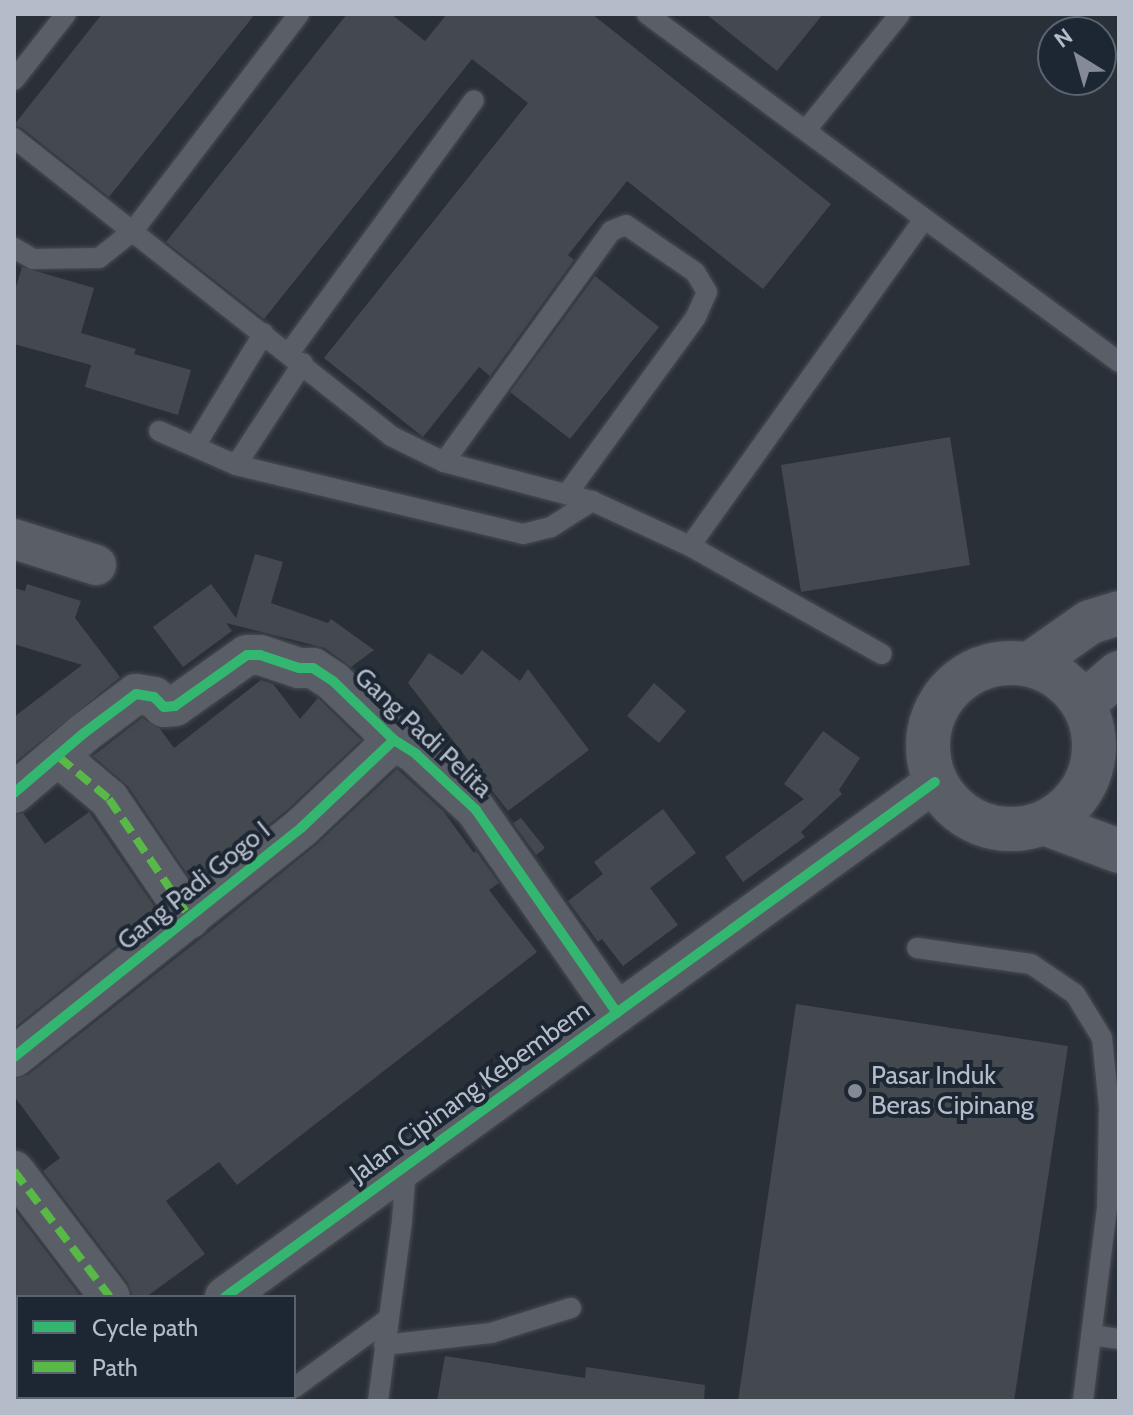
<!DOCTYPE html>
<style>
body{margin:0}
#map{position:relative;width:1133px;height:1415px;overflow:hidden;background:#2a3038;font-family:Cabin,sans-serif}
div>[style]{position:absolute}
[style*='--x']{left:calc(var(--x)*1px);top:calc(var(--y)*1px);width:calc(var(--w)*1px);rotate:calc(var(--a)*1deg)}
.building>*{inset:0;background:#444950}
.roads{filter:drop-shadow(0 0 2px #484c53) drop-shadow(0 0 2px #484c53)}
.service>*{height:20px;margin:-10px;padding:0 10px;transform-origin:10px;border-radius:10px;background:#5a5e66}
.minor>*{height:40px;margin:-20px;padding:0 20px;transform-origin:20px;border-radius:20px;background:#5a5e66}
.tertiary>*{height:44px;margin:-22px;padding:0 22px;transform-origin:22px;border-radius:22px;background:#5a5e66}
.tertiary>.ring{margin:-22px;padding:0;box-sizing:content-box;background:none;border:44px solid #5a5e66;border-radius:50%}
.quiet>*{height:8px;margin-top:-4px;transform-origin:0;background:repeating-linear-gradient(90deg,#58b947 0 16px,transparent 0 24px)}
.cycleway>*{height:10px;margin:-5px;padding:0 5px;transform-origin:5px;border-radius:5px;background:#33b770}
.dots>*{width:22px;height:22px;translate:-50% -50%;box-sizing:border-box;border:4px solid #1d2633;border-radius:50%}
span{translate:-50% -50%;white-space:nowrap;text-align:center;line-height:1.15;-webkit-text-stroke:8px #1d2633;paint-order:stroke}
.street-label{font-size:26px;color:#b4bcc9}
.poi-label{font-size:26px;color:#b4bcc9}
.left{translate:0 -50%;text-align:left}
.frame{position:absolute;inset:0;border:16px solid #b4bcc9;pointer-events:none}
.legend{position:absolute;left:16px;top:1295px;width:280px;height:104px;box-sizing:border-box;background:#1d2633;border:2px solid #59626f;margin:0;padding:10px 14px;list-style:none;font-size:24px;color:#b4bcc9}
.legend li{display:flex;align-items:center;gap:16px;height:40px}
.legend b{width:40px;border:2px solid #59626f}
.north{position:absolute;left:1037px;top:16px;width:80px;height:80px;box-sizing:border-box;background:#1d2633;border:2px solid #59626f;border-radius:50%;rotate:323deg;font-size:22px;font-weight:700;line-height:32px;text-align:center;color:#b4bcc9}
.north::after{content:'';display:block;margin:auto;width:28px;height:36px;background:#848b96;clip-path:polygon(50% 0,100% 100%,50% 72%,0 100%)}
</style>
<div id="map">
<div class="building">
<i style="clip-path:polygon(102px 14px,255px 14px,109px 197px,22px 128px,14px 125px)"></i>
<i style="clip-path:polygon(347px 14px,391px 14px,425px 41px,447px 14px,592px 14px,831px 204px,763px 289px,627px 181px,568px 255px,574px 260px,490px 376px,479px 367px,423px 437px,324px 358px,528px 103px,472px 59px,264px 319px,166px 242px)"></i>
<i style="clip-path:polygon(706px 14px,823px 14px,777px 71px)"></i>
<i style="clip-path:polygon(22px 267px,94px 288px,81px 333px,136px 349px,134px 354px,191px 370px,178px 415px,85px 387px,91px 365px,14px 344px,14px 294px)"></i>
<i style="clip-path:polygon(595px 276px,659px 327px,570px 439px,510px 392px)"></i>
<i style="clip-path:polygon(950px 437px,970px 565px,801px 592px,781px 465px)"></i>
<i style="clip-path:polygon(255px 554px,283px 562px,271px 603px,328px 623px,331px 619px,374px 650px,351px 667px,325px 648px,226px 623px,232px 631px,183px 667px,153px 627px,211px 584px,236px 618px)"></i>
<i style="clip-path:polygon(27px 584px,81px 601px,75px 618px,120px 677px,14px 763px,14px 717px,82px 665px,14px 644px,14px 588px,25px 591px)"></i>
<i style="clip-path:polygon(482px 650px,520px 681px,528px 669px,589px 750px,508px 811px,408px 683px,429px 653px,462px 675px)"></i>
<i style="clip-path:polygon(261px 680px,273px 684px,300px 719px,318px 698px,361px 740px,287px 810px,194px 884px,128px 786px,93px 756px,142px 718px,160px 729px,174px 748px)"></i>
<i style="clip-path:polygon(654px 683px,686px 711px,659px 743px,627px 716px)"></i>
<i style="clip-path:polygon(823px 731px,860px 758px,839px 790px,842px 794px,801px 832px,805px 837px,743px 882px,725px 857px,804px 799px,784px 784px)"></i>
<i style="clip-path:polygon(397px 769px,443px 811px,474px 853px,476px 851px,499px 883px,489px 890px,537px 952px,237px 1185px,219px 1162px,166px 1201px,205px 1254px,146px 1297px,133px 1297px,128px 1283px,43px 1171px,60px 1158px,14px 1096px,14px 1079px,28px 1075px,204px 936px,316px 845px)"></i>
<i style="clip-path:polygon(663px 809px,696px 853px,650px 888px,678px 925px,623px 966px,602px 939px,598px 942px,568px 901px,603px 874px,594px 862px)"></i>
<i style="clip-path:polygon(89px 812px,158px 912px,14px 1028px,14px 815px,23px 813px,45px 844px)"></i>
<i style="clip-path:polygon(521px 818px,545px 848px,536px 855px,513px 823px)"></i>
<i style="clip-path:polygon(796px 1004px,1068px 1046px,1014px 1401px,738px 1401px)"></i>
<i style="clip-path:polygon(14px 1209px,81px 1297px,14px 1297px)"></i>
<i style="clip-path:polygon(445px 1356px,585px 1378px,586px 1367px,705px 1385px,704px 1401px,437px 1401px)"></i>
</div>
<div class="roads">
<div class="service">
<i style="--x:647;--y:14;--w:586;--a:36.4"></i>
<i style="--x:14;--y:80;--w:84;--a:-51.8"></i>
<i style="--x:806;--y:130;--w:149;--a:-51"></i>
<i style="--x:14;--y:138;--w:481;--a:38.3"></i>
<i style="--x:391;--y:436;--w:59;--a:26.1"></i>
<i style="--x:444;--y:462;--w:153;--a:14.8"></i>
<i style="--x:14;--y:248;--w:22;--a:30"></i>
<i style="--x:33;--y:259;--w:66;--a:-0.9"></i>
<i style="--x:99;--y:258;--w:43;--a:-38.5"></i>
<i style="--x:133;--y:231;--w:273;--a:-52.6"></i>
<i style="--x:289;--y:353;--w:313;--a:-53.8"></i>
<i style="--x:159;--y:431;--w:84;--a:23.8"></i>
<i style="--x:236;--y:465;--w:295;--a:13.5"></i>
<i style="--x:523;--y:534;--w:29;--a:-14"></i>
<i style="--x:551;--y:527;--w:49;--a:-32.4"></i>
<i style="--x:592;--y:501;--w:108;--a:24.7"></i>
<i style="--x:690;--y:546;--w:400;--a:-54.4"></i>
<i style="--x:195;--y:446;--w:132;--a:-58.6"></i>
<i style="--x:444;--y:462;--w:285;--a:-54.1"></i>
<i style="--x:611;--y:231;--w:16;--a:-22"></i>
<i style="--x:626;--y:225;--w:83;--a:34.3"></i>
<i style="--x:695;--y:272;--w:23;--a:59"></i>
<i style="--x:707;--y:292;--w:27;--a:114"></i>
<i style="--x:696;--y:317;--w:219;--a:126.1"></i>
<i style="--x:236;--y:465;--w:122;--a:-56.7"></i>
<i style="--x:690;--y:546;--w:220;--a:29.4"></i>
<i style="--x:917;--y:948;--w:115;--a:8"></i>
<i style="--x:1031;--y:964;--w:53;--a:34.3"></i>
<i style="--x:1075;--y:994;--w:52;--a:58.5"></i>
<i style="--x:1102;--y:1038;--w:69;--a:84.2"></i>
<i style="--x:1109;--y:1107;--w:101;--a:91.1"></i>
<i style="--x:1107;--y:1208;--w:194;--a:97.1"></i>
<i style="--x:1091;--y:1335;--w:28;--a:8"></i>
<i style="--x:384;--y:1345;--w:108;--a:-6.4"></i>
<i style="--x:491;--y:1333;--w:84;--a:-17.4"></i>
<i style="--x:294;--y:1388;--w:117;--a:-36.3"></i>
<i style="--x:277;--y:1401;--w:6;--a:-39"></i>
<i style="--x:378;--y:1401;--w:182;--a:-82.4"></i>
<i style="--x:402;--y:1221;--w:54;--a:-85.8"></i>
</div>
<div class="minor">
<i style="--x:14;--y:539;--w:86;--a:17.6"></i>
<i style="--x:59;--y:757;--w:65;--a:40"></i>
<i style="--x:109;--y:799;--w:144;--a:55.8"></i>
<i style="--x:14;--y:793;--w:92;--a:-40.6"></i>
<i style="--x:84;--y:733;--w:65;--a:-36.9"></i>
<i style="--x:136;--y:694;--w:18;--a:9"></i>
<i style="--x:154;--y:697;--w:14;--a:45"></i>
<i style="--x:164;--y:707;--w:11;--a:-5"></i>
<i style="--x:175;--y:706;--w:88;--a:-35.3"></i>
<i style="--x:247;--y:655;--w:13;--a:0"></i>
<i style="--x:260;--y:655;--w:41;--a:18.4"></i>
<i style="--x:299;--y:668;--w:14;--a:0"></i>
<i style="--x:313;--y:668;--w:24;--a:33"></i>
<i style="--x:333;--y:681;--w:85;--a:44"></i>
<i style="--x:394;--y:740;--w:26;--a:32"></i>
<i style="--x:416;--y:754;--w:82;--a:43"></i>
<i style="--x:476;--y:810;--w:247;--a:55.2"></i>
<i style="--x:14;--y:1057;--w:369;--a:-38.6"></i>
<i style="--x:302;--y:827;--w:127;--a:-43.4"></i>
<i style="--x:14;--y:1171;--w:158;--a:52.7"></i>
<i style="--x:225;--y:1297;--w:877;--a:-35.96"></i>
<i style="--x:82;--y:1401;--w:6;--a:-39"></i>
</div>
<div class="tertiary">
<i class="ring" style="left:928px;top:663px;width:122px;height:122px"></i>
<i style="--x:1030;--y:664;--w:73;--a:-35"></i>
<i style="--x:1090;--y:622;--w:30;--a:-17"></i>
<i style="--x:1084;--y:703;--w:46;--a:-40.6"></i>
<i style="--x:1044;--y:823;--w:80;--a:20.5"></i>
</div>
</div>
<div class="quiet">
<i style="--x:59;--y:757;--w:65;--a:40"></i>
<i style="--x:109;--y:799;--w:144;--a:55.8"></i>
<i style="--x:14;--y:1171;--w:158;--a:52.7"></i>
</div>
<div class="cycleway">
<i style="--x:14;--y:793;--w:92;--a:-40.6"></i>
<i style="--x:84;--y:733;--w:65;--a:-36.9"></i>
<i style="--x:136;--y:694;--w:18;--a:9"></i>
<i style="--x:154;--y:697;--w:14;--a:45"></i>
<i style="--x:164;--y:707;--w:11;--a:-5"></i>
<i style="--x:175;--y:706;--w:88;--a:-35.3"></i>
<i style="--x:247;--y:655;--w:13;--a:0"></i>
<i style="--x:260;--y:655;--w:41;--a:18.4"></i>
<i style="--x:299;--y:668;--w:14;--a:0"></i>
<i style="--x:313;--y:668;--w:24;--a:33"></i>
<i style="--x:333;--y:681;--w:85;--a:44"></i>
<i style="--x:394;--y:740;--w:26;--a:32"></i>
<i style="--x:416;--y:754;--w:82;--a:43"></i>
<i style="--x:476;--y:810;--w:247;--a:55.2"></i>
<i style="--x:14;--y:1057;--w:369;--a:-38.6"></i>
<i style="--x:302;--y:827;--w:127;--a:-43.4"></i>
<i style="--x:225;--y:1297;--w:877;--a:-35.96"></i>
</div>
<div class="dots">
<i style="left:855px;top:1091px;background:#848b96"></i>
</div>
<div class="street-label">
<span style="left:423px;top:733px;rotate:43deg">Gang Padi Pelita</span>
<span style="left:194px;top:886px;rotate:-39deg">Gang Padi Gogo I</span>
<span style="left:470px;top:1092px;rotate:-36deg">Jalan Cipinang Kebembem</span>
</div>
<div class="poi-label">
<span class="left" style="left:871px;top:1091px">Pasar Induk<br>Beras Cipinang</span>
</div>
<div class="frame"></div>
<ul class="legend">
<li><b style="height:10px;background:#33b770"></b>Cycle path</li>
<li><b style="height:10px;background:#58b947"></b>Path</li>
</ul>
<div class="north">N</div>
</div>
